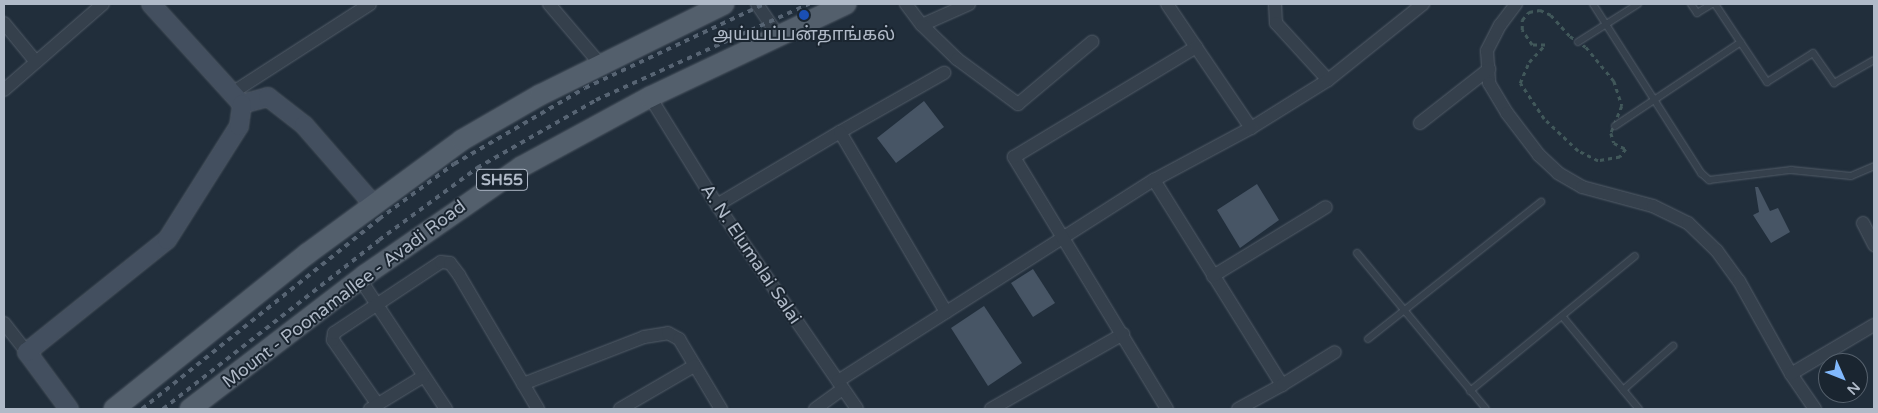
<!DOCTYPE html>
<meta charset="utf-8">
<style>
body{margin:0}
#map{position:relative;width:1878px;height:413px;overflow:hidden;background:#212e3b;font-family:"Varela Round","Noto Sans Tamil",sans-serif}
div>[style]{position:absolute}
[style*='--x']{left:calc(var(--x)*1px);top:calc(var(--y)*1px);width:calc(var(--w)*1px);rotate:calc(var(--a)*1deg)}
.building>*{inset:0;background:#475565}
.path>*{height:2.5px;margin-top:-1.25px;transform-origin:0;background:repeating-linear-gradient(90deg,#41585a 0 4px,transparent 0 8px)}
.roads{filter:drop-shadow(0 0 1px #535d69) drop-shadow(0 0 1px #535d69)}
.lane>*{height:6px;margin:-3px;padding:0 3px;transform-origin:3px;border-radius:3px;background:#35404c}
.street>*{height:12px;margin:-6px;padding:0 6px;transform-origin:6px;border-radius:6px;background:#35404c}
.secondary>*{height:18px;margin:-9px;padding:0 9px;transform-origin:9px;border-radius:9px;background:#434f5f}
.primary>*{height:20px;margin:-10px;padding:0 10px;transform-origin:10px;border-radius:10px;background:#535f6c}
.rail>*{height:4px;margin-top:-2px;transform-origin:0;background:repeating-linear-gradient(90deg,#576473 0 5px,transparent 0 10px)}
.dots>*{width:14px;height:14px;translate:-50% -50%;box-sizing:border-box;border:2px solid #1a2530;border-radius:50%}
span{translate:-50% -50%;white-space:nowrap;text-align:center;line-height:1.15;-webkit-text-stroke:4px #1a2530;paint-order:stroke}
.shield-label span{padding:1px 4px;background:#1a2530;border:1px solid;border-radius:4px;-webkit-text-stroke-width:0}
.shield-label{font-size:16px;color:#b0bac8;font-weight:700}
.poi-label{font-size:18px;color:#b0bac8}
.street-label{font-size:18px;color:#b0bac8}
.frame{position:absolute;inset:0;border:5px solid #b0bac8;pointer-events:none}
.north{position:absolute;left:1818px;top:353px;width:50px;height:50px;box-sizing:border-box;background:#1a2530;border:1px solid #56616d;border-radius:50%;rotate:134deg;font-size:14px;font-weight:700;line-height:20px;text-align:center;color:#b0bac8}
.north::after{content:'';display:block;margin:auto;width:18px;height:22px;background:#81b8fc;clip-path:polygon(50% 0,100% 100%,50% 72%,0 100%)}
</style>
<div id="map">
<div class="building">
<i style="clip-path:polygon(924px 101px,944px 127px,896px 163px,877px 138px)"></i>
<i style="clip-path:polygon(1257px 184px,1279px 220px,1240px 248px,1217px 210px)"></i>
<i style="clip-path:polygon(1755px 187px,1758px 187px,1770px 211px,1778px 208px,1790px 232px,1771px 243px,1753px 215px,1759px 212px)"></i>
<i style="clip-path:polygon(1033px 269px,1055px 303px,1033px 317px,1011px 283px)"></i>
<i style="clip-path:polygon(984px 306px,1022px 363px,988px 386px,951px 328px)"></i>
</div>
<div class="path">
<i style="--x:1540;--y:10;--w:12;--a:24"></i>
<i style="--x:1551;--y:15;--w:28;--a:48"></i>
<i style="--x:1570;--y:36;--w:19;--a:35"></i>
<i style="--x:1586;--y:47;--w:44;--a:50.5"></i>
<i style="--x:1614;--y:81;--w:26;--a:72"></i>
<i style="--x:1622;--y:106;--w:29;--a:112"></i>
<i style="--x:1611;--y:133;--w:10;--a:73"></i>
<i style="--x:1614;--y:143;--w:13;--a:27"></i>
<i style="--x:1626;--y:149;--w:10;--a:127"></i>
<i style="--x:1620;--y:157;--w:22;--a:170"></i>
<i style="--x:1598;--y:161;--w:22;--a:-153"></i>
<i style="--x:1578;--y:151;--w:47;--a:-136.7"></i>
<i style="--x:1544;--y:119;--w:43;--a:-123.7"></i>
<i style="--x:1520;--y:83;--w:23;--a:-67"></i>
<i style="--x:1529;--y:62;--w:23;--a:-47"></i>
<i style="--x:1545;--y:45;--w:13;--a:180"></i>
<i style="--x:1532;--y:45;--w:18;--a:-124"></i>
<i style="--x:1522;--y:30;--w:10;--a:-90"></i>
<i style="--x:1522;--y:20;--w:11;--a:-49"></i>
<i style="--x:1529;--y:12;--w:11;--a:-10"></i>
</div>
<div class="roads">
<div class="lane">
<i style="--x:1593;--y:4;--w:201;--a:57.4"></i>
<i style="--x:1701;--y:173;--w:11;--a:41"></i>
<i style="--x:1709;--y:180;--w:83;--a:-7"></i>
<i style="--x:1791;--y:170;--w:60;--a:5.7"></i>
<i style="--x:1851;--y:176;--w:25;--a:-23"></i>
<i style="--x:1691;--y:4;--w:11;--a:56"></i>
<i style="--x:1697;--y:13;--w:17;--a:-31"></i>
<i style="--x:1715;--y:4;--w:94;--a:56.3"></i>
<i style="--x:1767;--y:82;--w:54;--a:-32.2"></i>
<i style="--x:1813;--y:53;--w:37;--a:55"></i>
<i style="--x:1834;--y:83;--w:46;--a:-29.9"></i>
<i style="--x:1578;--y:42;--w:71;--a:-32.3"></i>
<i style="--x:1615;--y:126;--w:151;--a:-33.7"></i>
<i style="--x:1357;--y:253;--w:202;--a:50.4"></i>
<i style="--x:1562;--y:316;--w:121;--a:50.4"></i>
<i style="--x:1368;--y:339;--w:221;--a:-38.4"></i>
<i style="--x:1623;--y:390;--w:67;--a:-41.3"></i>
<i style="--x:1470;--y:391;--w:213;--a:-39.3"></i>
</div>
<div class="street">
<i style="--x:549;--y:4;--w:79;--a:49.6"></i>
<i style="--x:757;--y:4;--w:37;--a:56"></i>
<i style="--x:906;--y:4;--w:26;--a:53"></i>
<i style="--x:969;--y:4;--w:51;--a:155.9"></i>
<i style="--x:922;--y:25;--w:49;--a:44.2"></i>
<i style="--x:957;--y:59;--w:76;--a:36.4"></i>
<i style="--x:1018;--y:104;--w:97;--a:-40"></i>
<i style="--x:1167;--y:4;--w:52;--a:56"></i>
<i style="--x:1275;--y:4;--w:19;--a:87"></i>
<i style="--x:1276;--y:23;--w:77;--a:47.6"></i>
<i style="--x:1516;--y:4;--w:26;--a:127"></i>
<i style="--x:1500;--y:25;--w:29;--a:117"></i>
<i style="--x:1487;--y:51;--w:32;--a:86"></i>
<i style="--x:1489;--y:83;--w:35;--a:59"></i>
<i style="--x:1507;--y:113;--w:53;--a:52.7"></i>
<i style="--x:1539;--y:155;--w:26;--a:43"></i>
<i style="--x:1558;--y:173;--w:28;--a:30"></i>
<i style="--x:1582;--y:187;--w:73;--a:15"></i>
<i style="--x:1653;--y:206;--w:39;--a:26"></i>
<i style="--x:1688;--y:223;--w:40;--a:44"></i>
<i style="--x:1717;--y:251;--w:37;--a:54"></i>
<i style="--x:1739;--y:281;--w:107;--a:60.8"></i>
<i style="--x:4;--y:23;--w:50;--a:50.6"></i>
<i style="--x:4;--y:90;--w:131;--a:-41"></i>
<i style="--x:232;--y:93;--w:164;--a:-32.8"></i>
<i style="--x:650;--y:97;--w:127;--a:58.2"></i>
<i style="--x:717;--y:205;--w:247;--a:55.5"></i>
<i style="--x:1420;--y:123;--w:88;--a:-38"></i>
<i style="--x:840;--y:132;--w:120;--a:-29.6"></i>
<i style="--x:1154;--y:180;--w:242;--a:58"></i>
<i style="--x:1282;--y:385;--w:50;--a:151.4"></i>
<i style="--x:717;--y:205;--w:143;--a:-30.7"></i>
<i style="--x:840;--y:132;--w:209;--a:59.5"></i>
<i style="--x:1863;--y:223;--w:25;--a:63"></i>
<i style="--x:1213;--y:276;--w:132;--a:-31.4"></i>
<i style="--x:360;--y:279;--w:156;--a:56.5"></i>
<i style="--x:4;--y:323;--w:37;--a:52"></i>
<i style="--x:838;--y:381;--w:375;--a:-32.5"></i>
<i style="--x:1154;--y:180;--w:110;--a:-28.2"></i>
<i style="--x:1251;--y:128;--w:91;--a:-31.9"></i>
<i style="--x:1328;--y:80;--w:122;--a:-38.7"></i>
<i style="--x:523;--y:384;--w:130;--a:-21.2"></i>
<i style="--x:644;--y:337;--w:24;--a:-9"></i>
<i style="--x:668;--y:333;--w:13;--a:29"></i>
<i style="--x:679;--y:339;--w:82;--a:59"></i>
<i style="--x:1282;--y:385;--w:62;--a:-31.9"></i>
<i style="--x:378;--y:405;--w:79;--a:-124.7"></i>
<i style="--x:333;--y:340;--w:7;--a:-82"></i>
<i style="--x:334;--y:333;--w:128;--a:-33.6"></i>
<i style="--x:441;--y:262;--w:9;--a:6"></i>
<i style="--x:450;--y:263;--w:15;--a:53"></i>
<i style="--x:459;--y:275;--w:156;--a:59.5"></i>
<i style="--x:370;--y:409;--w:63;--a:-31.4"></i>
<i style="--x:620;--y:409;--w:86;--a:-30.2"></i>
<i style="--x:815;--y:409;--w:34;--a:-36"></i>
<i style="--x:991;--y:409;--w:152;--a:-29.6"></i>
<i style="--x:1167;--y:409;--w:295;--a:-121.3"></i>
<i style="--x:1014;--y:157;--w:213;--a:-31.1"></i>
<i style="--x:1196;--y:47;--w:98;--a:55.8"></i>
<i style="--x:1815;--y:409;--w:42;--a:-124.4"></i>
<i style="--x:1791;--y:374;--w:96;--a:-30.6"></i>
</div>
<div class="secondary">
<i style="--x:151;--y:4;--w:135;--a:47.7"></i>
<i style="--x:242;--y:104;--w:27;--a:-15"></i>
<i style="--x:268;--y:97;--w:46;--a:37.9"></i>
<i style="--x:304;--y:125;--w:103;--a:48.9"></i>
<i style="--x:69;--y:409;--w:71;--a:-126.4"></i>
<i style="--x:27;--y:352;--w:179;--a:-38.7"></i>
<i style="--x:167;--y:240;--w:135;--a:-57.7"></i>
<i style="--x:239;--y:126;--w:22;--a:-82"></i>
</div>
<div class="primary">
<i style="--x:114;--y:409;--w:248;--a:-38.8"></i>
<i style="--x:307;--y:254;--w:192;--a:-36.3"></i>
<i style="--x:462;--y:140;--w:90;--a:-30"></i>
<i style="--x:540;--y:95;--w:205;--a:-26.3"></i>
<i style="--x:190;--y:409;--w:220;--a:-37.4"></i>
<i style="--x:365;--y:275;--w:190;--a:-34.7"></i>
<i style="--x:521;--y:167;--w:147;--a:-28.5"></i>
<i style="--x:650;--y:97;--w:217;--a:-25.4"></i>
</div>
</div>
<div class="rail">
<i style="--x:142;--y:409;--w:304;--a:-38.7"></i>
<i style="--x:379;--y:219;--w:93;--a:-36.3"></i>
<i style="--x:454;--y:164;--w:151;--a:-30.1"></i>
<i style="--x:585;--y:88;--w:198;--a:-25.1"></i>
<i style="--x:163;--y:409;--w:274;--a:-38"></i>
<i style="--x:379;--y:240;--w:122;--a:-36.3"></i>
<i style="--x:477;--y:168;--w:137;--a:-29.7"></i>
<i style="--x:596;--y:100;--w:234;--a:-24.3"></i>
</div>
<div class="dots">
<i style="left:804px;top:15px;background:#1a4fb4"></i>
</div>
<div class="shield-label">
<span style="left:502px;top:180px">SH55</span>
</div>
<div class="poi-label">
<span style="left:804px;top:34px">அய்யப்பன்தாங்கல்</span>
</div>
<div class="street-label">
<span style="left:751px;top:254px;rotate:56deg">A. N. Elumalai Salai</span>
<span style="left:344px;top:294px;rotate:-37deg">Mount - Poonamallee - Avadi Road</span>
</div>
<div class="frame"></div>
<div class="north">N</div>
</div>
